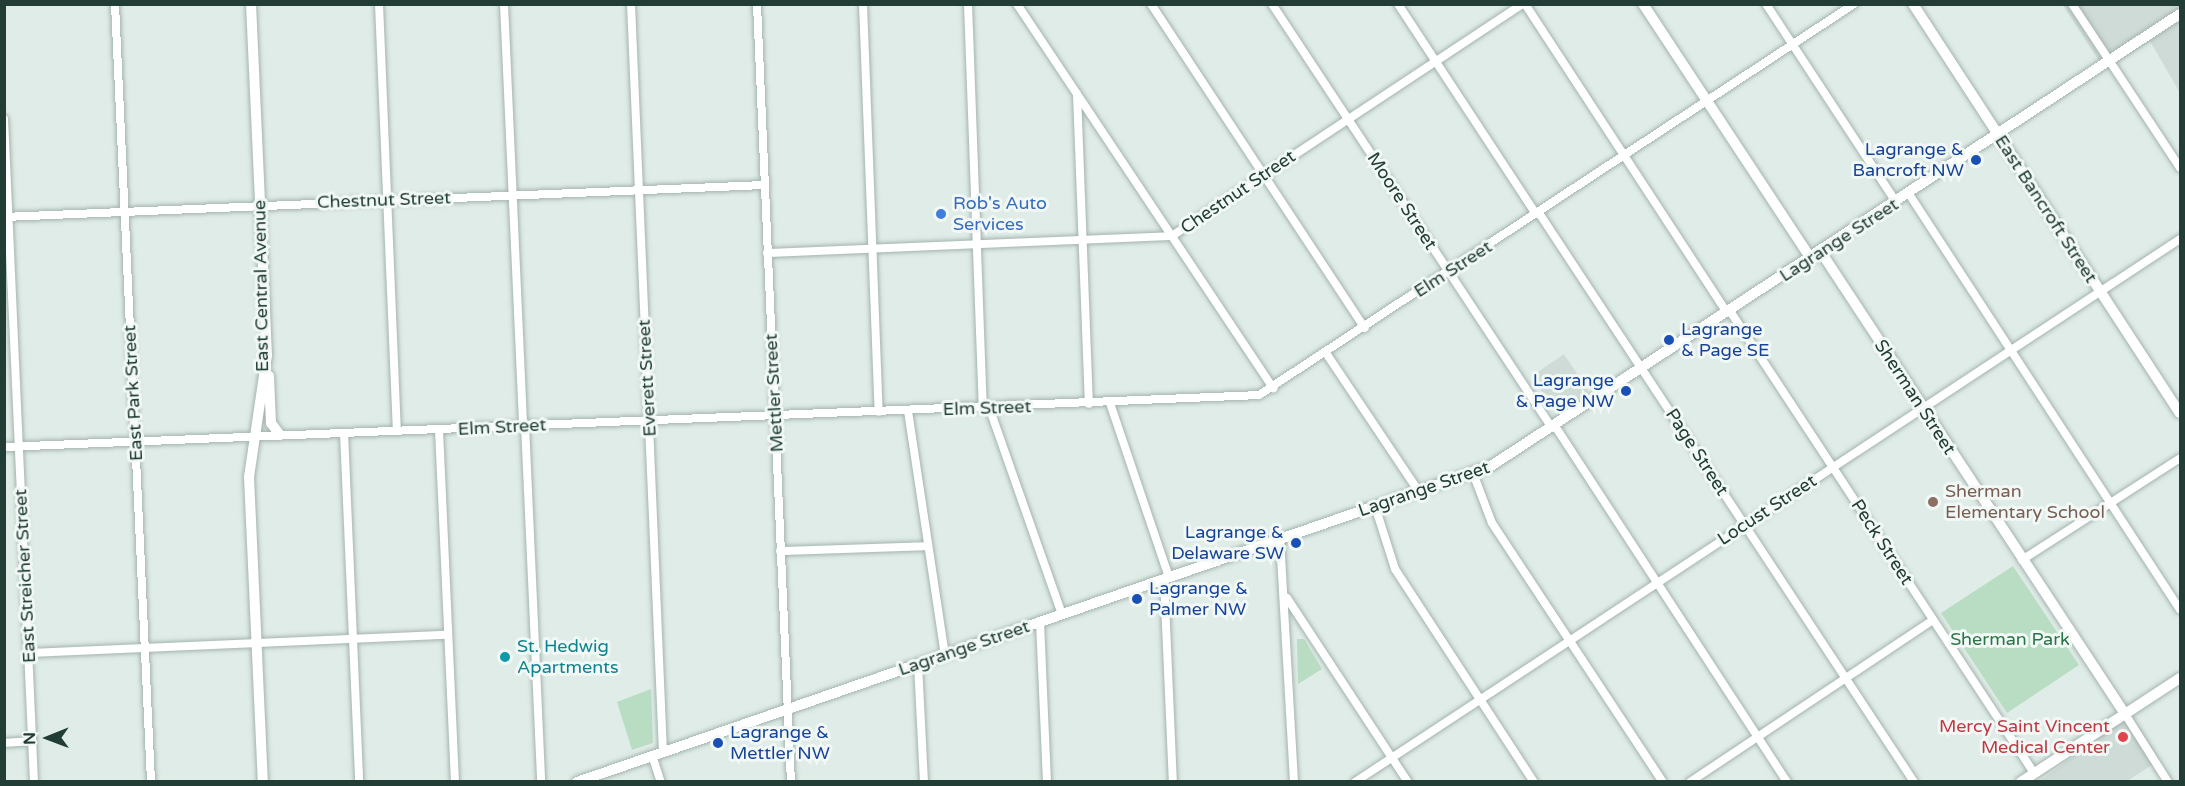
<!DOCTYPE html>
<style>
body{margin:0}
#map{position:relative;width:2185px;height:786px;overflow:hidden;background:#e0ece7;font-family:"Varela Round",sans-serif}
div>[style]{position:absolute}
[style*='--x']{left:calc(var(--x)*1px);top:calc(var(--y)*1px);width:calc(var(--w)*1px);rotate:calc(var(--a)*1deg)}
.built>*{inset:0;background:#cfdbd6}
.green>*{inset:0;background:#b9ddc3}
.roads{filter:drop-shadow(0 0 2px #a3b4ae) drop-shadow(0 0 2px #a3b4ae)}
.street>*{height:8px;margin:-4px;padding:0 4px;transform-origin:4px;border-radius:4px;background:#fff}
.secondary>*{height:10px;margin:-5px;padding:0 5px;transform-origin:5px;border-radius:5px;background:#fff}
.dots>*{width:16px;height:16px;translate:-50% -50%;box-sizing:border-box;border:3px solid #f1f8f5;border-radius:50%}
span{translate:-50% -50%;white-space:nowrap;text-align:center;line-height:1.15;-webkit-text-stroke:6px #f1f8f5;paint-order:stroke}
.transit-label{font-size:18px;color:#164399}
.right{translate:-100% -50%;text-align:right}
.left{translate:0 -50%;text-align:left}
.street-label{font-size:18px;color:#213d35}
.shop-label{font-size:18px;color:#366cbe}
.education-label{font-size:18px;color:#785e54}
.park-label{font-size:18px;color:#2a7448}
.culture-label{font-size:18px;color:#0d838f}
.health-label{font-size:18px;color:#be3a42}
.frame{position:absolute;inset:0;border:6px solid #213d35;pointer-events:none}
.north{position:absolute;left:18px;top:708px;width:60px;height:60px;-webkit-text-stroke:4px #f1f8f5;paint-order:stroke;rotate:269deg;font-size:16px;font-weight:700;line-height:24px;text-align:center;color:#213d35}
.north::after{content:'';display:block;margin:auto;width:21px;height:27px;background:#213d35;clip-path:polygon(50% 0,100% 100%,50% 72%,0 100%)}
</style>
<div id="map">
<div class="built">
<i style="clip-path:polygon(2063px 5px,2180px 5px,2180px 93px,2150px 41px,2105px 70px)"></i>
<i style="clip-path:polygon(1564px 354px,1589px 392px,1556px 413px,1532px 376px)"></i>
<i style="clip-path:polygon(2131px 715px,2160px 760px,2127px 781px,2038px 782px)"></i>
</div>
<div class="green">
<i style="clip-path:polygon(2013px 566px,2079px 665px,2007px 713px,1941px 613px)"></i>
<i style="clip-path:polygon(1297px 639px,1304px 639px,1322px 669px,1298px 684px)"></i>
<i style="clip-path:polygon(651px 689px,653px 743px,632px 750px,617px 702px)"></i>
</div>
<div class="roads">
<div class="street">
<i style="--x:115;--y:4;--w:779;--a:87.35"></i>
<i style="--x:379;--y:4;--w:427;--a:87.6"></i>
<i style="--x:504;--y:4;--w:421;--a:87.4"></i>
<i style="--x:631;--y:4;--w:748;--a:87.55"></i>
<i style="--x:757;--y:4;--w:779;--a:87.5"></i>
<i style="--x:863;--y:4;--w:408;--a:87.8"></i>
<i style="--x:968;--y:4;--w:404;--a:87.9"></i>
<i style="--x:1017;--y:4;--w:462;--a:56.3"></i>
<i style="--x:1151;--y:4;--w:388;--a:56.6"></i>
<i style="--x:1272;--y:4;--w:508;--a:56.56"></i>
<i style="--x:1398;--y:4;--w:251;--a:56.7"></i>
<i style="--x:1525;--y:4;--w:369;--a:56.8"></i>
<i style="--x:1766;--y:4;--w:237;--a:56.7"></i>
<i style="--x:2072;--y:4;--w:196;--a:56.6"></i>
<i style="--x:1077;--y:94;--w:310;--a:87.8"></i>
<i style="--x:4;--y:119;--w:664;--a:87.41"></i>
<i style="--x:1909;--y:194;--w:496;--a:56.9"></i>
<i style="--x:1539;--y:213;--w:681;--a:56.61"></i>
<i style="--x:4;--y:217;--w:760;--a:-2.41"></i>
<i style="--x:767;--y:253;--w:405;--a:-2.4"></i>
<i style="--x:1172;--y:236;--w:421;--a:-33.5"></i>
<i style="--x:1730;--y:311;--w:553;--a:56.65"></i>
<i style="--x:1326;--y:353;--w:167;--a:56.2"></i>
<i style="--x:1110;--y:403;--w:184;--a:71.3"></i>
<i style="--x:989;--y:407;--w:219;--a:70.6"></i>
<i style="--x:908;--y:411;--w:247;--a:81.4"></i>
<i style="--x:525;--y:425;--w:357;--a:87.4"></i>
<i style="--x:1555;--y:426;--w:425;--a:56.9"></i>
<i style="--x:439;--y:430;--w:352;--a:87.4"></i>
<i style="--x:344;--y:433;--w:349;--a:87.5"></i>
<i style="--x:4;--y:447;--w:1256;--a:-2.37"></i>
<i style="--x:1259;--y:395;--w:712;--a:-33.31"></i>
<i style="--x:1473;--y:473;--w:53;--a:69.2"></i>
<i style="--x:1492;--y:523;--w:310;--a:56.6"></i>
<i style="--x:1375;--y:506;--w:66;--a:72.4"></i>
<i style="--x:1395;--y:569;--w:254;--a:56.9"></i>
<i style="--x:1280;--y:539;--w:243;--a:86.7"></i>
<i style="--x:780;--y:551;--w:148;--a:-1.9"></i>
<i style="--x:2022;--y:560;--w:188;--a:-32.8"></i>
<i style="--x:1164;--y:579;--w:203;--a:87.5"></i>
<i style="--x:1287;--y:598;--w:220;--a:56.7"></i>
<i style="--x:1040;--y:622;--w:160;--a:87.5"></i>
<i style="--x:28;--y:653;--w:420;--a:-2.5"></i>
<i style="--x:918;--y:664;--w:118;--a:87.1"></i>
<i style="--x:2125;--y:714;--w:80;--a:57.7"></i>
<i style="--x:4;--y:743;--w:28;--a:-4"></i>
<i style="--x:652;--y:755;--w:28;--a:72"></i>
<i style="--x:1355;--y:782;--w:988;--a:-33.35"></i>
<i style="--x:1690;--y:782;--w:292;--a:-33.7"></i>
</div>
<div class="secondary">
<i style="--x:251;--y:4;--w:351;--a:87.4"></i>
<i style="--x:267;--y:355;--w:123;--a:98.4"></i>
<i style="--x:249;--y:477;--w:305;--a:87.4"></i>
<i style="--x:1643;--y:4;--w:305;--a:56.6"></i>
<i style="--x:1913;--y:4;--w:488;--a:56.9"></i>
<i style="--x:1821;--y:252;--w:553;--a:56.65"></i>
<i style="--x:269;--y:376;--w:47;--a:87.6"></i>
<i style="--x:271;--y:423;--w:15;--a:53"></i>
<i style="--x:577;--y:782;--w:967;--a:-19.07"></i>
<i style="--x:1491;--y:466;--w:824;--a:-33.27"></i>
<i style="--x:2021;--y:782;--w:190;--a:-33.2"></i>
</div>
</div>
<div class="dots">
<i style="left:1976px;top:160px;background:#1a4fb4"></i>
<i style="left:941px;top:214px;background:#3f7fe0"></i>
<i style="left:1669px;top:340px;background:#1a4fb4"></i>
<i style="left:1626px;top:391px;background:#1a4fb4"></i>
<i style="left:1933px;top:502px;background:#8d6e63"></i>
<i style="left:1296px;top:543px;background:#1a4fb4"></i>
<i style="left:1137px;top:599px;background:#1a4fb4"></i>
<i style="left:505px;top:657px;background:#0f9aa8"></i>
<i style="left:2123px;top:737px;background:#e0444e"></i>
<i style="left:718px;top:743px;background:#1a4fb4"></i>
</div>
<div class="transit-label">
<span class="right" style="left:1964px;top:160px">Lagrange &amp;<br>Bancroft NW</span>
<span class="left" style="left:1681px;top:340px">Lagrange<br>&amp; Page SE</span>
<span class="right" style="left:1614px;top:391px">Lagrange<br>&amp; Page NW</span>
<span class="right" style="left:1284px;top:543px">Lagrange &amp;<br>Delaware SW</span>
<span class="left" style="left:1149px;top:599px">Lagrange &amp;<br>Palmer NW</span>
<span class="left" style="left:730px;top:743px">Lagrange &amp;<br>Mettler NW</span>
</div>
<div class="street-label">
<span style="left:1238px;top:192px;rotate:-34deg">Chestnut Street</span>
<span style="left:384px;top:200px;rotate:-2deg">Chestnut Street</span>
<span style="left:1402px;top:201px;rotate:57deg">Moore Street</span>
<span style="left:2046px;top:209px;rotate:57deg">East Bancroft Street</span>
<span style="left:1839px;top:240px;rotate:-33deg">Lagrange Street</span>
<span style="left:1453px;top:269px;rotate:-33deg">Elm Street</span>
<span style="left:261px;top:286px;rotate:-91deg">East Central Avenue</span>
<span style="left:647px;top:378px;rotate:-93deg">Everett Street</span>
<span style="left:133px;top:393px;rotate:-93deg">East Park Street</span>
<span style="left:774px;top:393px;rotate:-93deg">Mettler Street</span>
<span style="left:1915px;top:397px;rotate:57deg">Sherman Street</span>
<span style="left:987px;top:408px;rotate:-2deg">Elm Street</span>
<span style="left:502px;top:427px;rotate:-3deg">Elm Street</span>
<span style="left:1697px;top:452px;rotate:57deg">Page Street</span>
<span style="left:1424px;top:489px;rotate:-19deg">Lagrange Street</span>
<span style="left:1767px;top:510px;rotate:-33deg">Locust Street</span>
<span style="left:1882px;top:542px;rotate:57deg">Peck Street</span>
<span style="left:25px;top:576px;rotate:-93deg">East Streicher Street</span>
<span style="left:964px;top:648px;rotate:-19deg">Lagrange Street</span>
</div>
<div class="shop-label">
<span class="left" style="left:953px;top:214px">Rob's Auto<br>Services</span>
</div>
<div class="education-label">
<span class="left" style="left:1945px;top:502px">Sherman<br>Elementary School</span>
</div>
<div class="park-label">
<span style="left:2010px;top:639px">Sherman Park</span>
</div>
<div class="culture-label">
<span class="left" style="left:517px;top:657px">St. Hedwig<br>Apartments</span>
</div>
<div class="health-label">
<span class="right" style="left:2110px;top:737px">Mercy Saint Vincent<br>Medical Center</span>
</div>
<div class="frame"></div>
<div class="north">N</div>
</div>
